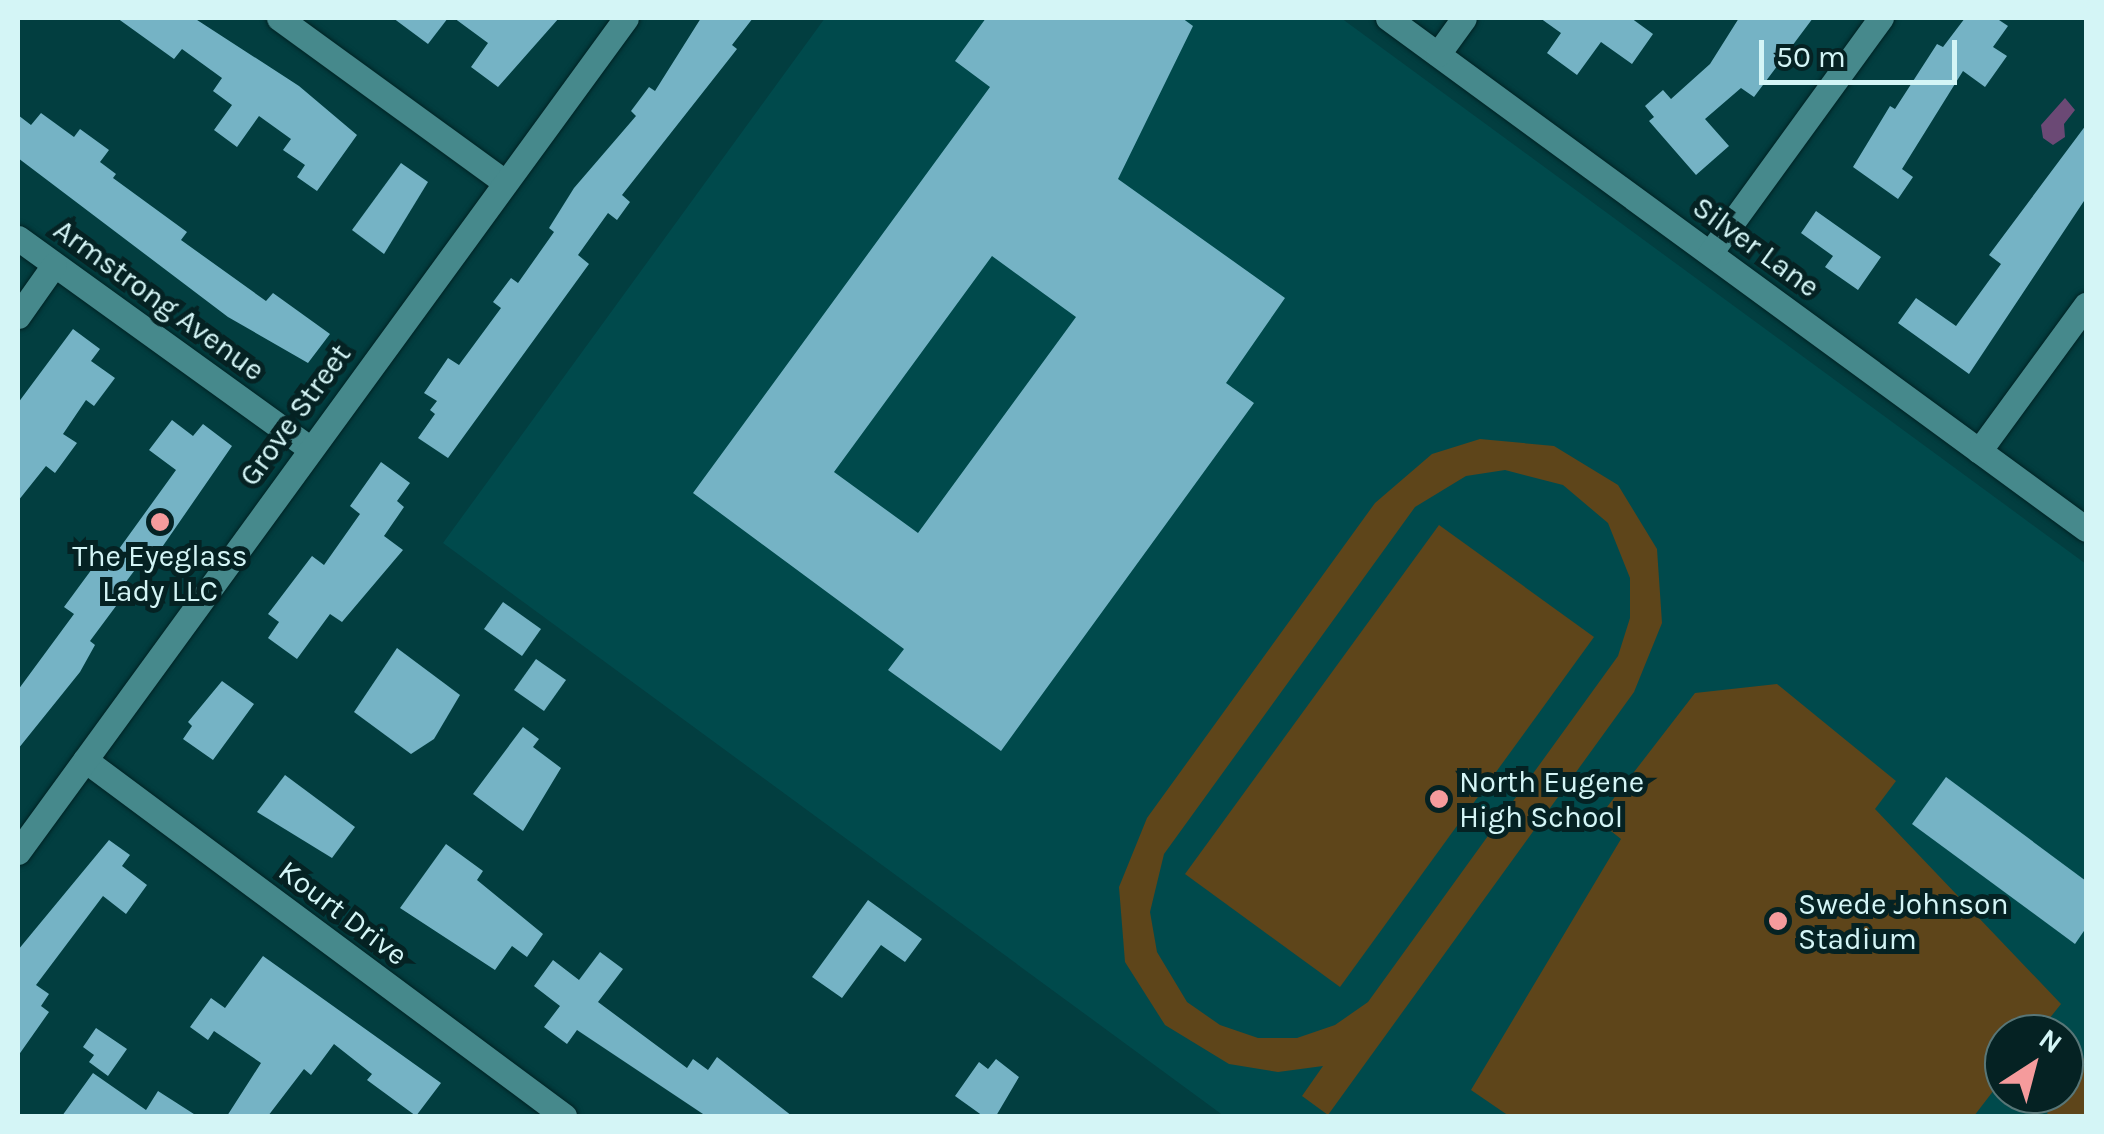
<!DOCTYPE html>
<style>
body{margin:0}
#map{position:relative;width:2104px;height:1134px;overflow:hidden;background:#023e40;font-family:Karla,sans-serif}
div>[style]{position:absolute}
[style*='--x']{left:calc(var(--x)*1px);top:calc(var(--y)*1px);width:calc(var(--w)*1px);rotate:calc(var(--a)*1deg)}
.built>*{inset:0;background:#004a4c}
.green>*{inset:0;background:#5e451a}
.water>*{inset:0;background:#6b4975}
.building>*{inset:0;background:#75b3c5}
.roads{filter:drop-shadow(0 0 2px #002324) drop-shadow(0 0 2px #002324)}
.minor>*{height:25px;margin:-12.5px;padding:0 12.5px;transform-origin:12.5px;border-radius:12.5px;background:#46898c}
.dots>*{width:28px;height:28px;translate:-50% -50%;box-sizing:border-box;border:5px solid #052223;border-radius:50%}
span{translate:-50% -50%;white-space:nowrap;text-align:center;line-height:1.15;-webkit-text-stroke:10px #052223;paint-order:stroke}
.street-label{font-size:30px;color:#d4f5f6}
.poi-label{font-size:30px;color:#d4f5f6}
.left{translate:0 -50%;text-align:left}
.frame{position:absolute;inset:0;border:20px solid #d4f5f6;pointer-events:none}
.north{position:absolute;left:1984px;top:1014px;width:100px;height:100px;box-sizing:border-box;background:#052223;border:2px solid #587677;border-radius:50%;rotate:36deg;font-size:28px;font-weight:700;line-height:40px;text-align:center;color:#d4f5f6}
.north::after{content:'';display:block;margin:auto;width:35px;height:45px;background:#f59b9c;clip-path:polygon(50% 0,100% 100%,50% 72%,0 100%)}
.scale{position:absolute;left:1759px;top:40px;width:198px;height:45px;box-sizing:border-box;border:5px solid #d4f5f6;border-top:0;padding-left:12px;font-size:30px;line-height:35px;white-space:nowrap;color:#d4f5f6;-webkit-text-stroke:8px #052223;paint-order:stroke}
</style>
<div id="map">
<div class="built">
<i style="clip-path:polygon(evenodd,825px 18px,1341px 18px,2086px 564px,2086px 1116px,1224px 1116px,443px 543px,825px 18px,2004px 1034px,2064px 1034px,2064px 1094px,2004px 1094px,2004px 1034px)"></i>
</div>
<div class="green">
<i style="clip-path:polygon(evenodd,1480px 439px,1554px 446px,1618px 485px,1657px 549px,1662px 623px,1634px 692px,1328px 1115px,1302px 1096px,1323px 1066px,1278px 1072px,1229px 1064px,1165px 1025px,1125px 962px,1119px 887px,1147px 818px,1375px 503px,1432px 454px,1480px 439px,1505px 470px,1563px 485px,1608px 523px,1630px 578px,1630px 618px,1618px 656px,1368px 1002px,1335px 1025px,1297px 1038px,1258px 1038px,1220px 1025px,1187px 1002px,1157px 952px,1150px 912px,1164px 854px,1415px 507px,1466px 476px,1505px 470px)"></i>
<i style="clip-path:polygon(1439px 525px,1594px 637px,1340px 987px,1185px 874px)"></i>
<i style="clip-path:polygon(1777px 684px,1896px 781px,1875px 809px,2061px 1004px,2037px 1034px,2004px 1034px,2004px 1077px,1974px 1116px,1509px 1116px,1471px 1090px,1621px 839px,1597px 820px,1695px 693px)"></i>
<i style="clip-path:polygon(2086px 1055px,2086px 1116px,2047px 1116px,2048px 1109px)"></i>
</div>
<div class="water">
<i style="clip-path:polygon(2065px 98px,2075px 110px,2064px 124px,2065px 137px,2053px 145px,2043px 138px,2041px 125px)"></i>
</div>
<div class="building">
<i style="clip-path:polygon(117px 18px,194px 18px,299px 86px,357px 135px,317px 191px,297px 177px,305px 165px,283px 150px,291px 139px,259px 116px,237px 147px,214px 130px,232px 105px,213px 91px,222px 78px,182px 49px,174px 59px)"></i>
<i style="clip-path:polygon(393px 18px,448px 18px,428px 44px)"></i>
<i style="clip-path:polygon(454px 18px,559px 18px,498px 87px,471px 67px,488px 43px)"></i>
<i style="clip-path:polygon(701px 18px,753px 18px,732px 45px,737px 49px,622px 195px,630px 202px,617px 220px,608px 213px,578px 255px,589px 264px,448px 458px,418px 438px,435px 414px,430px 410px,437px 401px,424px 393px,448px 358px,459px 365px,501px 308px,493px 302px,511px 278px,518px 283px,554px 232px,549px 228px,574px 188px,636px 116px,631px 111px,649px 87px,655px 91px)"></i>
<i style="clip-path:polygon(evenodd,986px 18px,1182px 18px,1193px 26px,1118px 179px,1285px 298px,1226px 383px,1254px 403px,1001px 751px,888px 670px,904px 649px,693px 493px,990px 87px,955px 61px,986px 18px,992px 256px,1076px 317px,918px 533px,834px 472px,992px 256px)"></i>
<i style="clip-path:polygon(1540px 18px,1631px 18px,1653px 34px,1632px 64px,1601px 42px,1577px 75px,1547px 53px,1561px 33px)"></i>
<i style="clip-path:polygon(1739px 18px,1813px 18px,1754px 97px,1741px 88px,1705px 119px,1729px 146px,1696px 175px,1649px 121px,1654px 117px,1645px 106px,1663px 90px,1671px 99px,1710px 64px)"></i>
<i style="clip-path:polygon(1965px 18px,1996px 18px,2008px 26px,1993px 47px,2007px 56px,1985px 87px,1963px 71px,1902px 169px,1913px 177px,1898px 199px,1853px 167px,1890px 106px,1895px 109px,1937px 44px,1943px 47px)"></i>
<i style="clip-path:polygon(41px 113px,74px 137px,80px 129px,109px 150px,100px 162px,116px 174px,113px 178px,187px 232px,181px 240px,266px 301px,273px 293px,330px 334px,308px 363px,228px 317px,18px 158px,18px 115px,31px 125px)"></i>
<i style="clip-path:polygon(2086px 125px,2086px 198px,1969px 374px,1898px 323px,1916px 298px,1956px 326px,2001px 264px,1989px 255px)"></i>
<i style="clip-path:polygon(401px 163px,428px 182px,384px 254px,352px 230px)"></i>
<i style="clip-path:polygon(1816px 211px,1881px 257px,1858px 290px,1825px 267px,1833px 256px,1801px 233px)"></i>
<i style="clip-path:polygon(73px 329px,100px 349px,91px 361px,115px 378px,94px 406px,86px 400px,63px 434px,77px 443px,55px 473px,46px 466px,18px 501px,18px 403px)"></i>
<i style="clip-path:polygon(172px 420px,193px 436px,203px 424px,232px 446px,147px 569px,140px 563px,114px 598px,119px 602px,90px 641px,95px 645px,80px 672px,18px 749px,18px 690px,74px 614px,64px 607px,103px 554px,111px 560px,176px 470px,149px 450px)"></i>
<i style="clip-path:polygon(381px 462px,410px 483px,397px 501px,404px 507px,384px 536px,403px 550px,342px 622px,330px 614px,297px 659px,268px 638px,279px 622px,268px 614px,312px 556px,324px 565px,360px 514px,350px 506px)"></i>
<i style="clip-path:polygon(503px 602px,541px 629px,522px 656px,484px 629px)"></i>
<i style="clip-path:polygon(397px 648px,460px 695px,434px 739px,411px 754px,354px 712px)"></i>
<i style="clip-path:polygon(536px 659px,566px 680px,544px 711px,514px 690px)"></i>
<i style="clip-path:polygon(222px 681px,254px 704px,213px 760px,183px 739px,192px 726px,188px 722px)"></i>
<i style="clip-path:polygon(523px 727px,539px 739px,533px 747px,561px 768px,523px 831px,473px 794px)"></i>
<i style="clip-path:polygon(285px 775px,355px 827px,332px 858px,257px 812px)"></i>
<i style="clip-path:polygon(1946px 777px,2086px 881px,2086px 928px,2075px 944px,1912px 824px)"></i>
<i style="clip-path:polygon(109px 840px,130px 855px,122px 866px,147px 885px,126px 914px,103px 896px,36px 985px,49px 994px,41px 1006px,49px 1012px,18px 1056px,18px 950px)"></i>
<i style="clip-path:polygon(446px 844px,483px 871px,477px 880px,543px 934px,527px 957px,512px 946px,495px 970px,400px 908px)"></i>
<i style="clip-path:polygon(868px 900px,922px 939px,905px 962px,881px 945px,842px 998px,812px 977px)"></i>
<i style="clip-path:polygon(600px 952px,623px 969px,598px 1002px,687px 1068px,693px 1059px,708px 1070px,717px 1057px,792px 1116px,706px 1116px,577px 1030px,567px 1044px,544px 1027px,560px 1006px,534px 986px,553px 960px,579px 980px)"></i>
<i style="clip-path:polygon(263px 956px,441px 1083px,416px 1116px,367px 1080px,372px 1074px,334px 1044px,311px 1075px,304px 1069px,268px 1116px,227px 1116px,261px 1063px,214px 1031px,208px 1040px,190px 1027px,211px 998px,225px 1008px)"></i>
<i style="clip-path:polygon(96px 1028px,127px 1049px,108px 1076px,89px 1062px,94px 1055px,83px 1047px)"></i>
<i style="clip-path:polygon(996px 1059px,1019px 1077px,996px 1116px,983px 1116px,955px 1096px,979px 1062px,988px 1069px)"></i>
<i style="clip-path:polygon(93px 1073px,146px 1110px,158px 1091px,197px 1116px,62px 1116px)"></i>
</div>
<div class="roads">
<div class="minor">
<i style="--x:279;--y:18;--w:279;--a:36"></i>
<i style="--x:1388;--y:18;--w:865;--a:36.21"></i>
<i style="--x:1438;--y:54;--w:44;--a:-54.2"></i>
<i style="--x:18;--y:238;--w:361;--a:35.8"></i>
<i style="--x:1710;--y:253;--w:291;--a:-54"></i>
<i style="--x:18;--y:316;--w:62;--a:-54.8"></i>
<i style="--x:1979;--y:451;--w:181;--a:-53.8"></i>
<i style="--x:85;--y:760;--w:597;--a:36.62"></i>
<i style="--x:18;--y:852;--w:1032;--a:-53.91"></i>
</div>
</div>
<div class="dots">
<i style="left:160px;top:522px;background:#f59b9c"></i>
<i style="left:1439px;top:799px;background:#f59b9c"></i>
<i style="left:1778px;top:921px;background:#f59b9c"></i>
</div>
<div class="street-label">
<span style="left:1756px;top:247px;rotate:36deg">Silver Lane</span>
<span style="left:159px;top:300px;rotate:36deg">Armstrong Avenue</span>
<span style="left:295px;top:415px;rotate:-54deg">Grove Street</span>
<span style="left:343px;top:913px;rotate:37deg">Kourt Drive</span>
</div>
<div class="poi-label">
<span style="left:160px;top:573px">The Eyeglass<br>Lady LLC</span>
<span class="left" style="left:1459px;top:799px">North Eugene<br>High School</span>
<span class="left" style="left:1798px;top:921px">Swede Johnson<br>Stadium</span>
</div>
<div class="frame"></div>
<div class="north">N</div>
<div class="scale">50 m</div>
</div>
